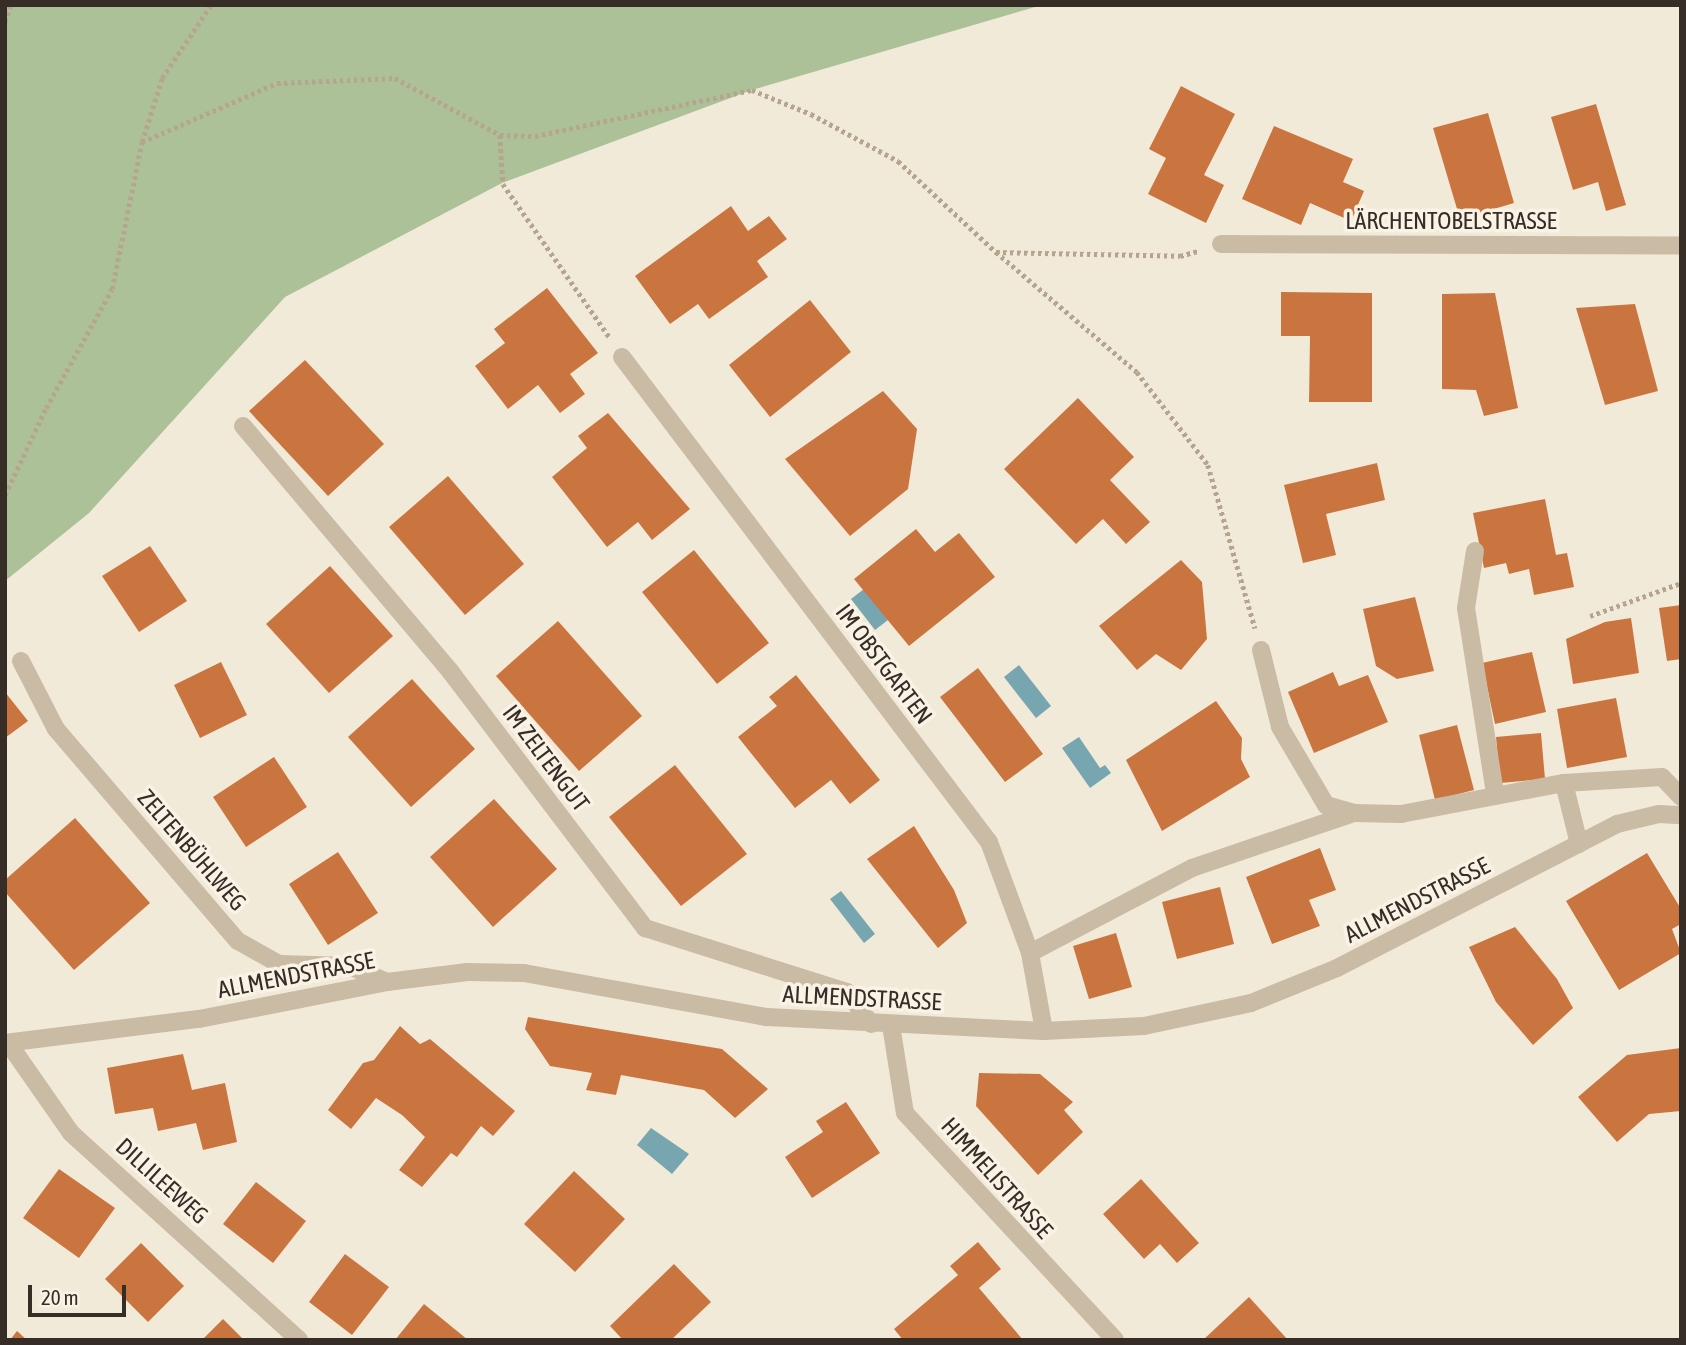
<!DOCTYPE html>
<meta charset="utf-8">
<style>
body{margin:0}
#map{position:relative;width:1686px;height:1345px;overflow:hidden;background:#f2ead8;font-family:"Asap Condensed",sans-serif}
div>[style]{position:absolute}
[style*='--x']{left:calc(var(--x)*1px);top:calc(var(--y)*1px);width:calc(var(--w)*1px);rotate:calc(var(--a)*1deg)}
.green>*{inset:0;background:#adc198}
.water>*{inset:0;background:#77a5b0}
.building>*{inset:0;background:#ca753f}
.path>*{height:4.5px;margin-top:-2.25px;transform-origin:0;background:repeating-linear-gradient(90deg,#b6a58e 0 3.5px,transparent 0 7px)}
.service>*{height:18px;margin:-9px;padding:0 9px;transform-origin:9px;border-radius:9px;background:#cabba4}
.minor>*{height:18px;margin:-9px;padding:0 9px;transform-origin:9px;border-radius:9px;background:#cabba4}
span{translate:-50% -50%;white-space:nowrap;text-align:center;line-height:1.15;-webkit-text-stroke:7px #faf3e5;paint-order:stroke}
.street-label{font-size:24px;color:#352d26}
.frame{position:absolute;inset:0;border:7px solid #352d26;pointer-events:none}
.scale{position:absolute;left:28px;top:1285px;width:98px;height:32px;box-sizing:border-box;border:4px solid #352d26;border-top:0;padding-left:9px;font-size:21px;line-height:24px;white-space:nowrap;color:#352d26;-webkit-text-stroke:5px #faf3e5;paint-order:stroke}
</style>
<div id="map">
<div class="green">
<i style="clip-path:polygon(5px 5px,1042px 5px,752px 90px,502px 183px,285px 297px,89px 513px,5px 581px)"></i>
</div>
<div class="water">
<i style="clip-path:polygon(864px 589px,888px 620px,875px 630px,851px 599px)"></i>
<i style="clip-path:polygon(1019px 665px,1051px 706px,1036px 718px,1004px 677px)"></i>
<i style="clip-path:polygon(1079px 737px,1100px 768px,1105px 765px,1111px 773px,1090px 788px,1062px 748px)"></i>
<i style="clip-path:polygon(841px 891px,875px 934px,864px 943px,830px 899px)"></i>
<i style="clip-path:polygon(651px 1128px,689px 1154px,672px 1174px,637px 1145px)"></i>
</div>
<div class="building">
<i style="clip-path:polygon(1181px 86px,1235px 114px,1204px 175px,1224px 185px,1206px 223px,1148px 194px,1166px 158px,1149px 149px)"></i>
<i style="clip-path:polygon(1596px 104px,1626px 205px,1606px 211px,1598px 182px,1573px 190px,1551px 117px)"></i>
<i style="clip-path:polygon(1488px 113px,1514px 203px,1460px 219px,1433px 128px)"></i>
<i style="clip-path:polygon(1274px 126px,1353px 159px,1343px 182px,1364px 191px,1351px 221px,1310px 203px,1301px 225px,1242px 199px)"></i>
<i style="clip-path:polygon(731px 206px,748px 231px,769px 216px,787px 239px,757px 261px,768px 277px,709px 319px,698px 304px,670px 324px,635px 276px)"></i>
<i style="clip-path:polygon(547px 288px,598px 353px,570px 374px,585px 394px,560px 413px,538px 385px,508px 409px,475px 366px,505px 343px,494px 329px)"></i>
<i style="clip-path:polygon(1281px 292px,1372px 293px,1372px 402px,1309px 402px,1310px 336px,1281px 336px)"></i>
<i style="clip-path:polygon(1495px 293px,1518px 408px,1484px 416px,1476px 390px,1442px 389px,1442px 294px)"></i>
<i style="clip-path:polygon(810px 300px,851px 352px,770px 417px,729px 365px)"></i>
<i style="clip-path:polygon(1635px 304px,1658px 391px,1605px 405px,1576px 308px)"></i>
<i style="clip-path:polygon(305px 360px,384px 444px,328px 496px,249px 411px)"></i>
<i style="clip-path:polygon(883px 391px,917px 429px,908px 489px,850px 536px,785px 459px)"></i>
<i style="clip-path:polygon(1078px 398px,1134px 457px,1110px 480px,1150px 522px,1126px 544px,1103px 519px,1076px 544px,1004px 469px)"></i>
<i style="clip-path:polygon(608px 413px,690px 509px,652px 540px,638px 522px,607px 547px,552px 477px,587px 448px,578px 436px)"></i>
<i style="clip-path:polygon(1377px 463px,1385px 500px,1326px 514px,1336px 555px,1303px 563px,1284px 485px)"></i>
<i style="clip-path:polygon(448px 476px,524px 564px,465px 615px,389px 527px)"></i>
<i style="clip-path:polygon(1545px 499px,1556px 555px,1567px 553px,1574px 587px,1534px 595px,1529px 569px,1509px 574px,1506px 563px,1484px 568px,1473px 513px)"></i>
<i style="clip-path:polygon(916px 529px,935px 552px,959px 533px,995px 577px,909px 646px,854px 579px)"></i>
<i style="clip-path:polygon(150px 546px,187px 601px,139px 632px,102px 576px)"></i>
<i style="clip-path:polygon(694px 550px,769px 643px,717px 684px,642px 592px)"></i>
<i style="clip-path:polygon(1181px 560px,1202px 582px,1207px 639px,1181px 670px,1156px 654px,1137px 670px,1099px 626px)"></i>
<i style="clip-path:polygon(330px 566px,393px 636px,329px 693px,266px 624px)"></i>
<i style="clip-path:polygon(1415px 597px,1434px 671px,1397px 679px,1376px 666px,1363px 609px)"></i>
<i style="clip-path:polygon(1681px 605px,1681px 659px,1667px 661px,1659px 608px)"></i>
<i style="clip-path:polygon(1631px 618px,1639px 673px,1573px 684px,1566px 639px,1605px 622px)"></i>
<i style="clip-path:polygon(558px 621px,642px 716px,579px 771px,496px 676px)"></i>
<i style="clip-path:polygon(1532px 652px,1546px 712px,1495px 724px,1482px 663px)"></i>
<i style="clip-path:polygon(221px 662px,247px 715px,200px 738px,174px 685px)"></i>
<i style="clip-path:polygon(978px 668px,1043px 754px,1005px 782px,940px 697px)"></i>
<i style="clip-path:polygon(1333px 672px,1339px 686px,1368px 675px,1388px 722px,1314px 753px,1288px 692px)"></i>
<i style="clip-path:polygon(796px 675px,880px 780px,850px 804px,831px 780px,795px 808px,738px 737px,777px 706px,769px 697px)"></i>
<i style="clip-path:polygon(412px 679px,475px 749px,411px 807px,348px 737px)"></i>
<i style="clip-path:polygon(5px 692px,28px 721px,5px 738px)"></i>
<i style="clip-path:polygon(1616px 698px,1627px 757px,1567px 768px,1557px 709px)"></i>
<i style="clip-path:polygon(1216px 701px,1242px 738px,1241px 759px,1250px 777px,1162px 831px,1126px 760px)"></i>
<i style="clip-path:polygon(1457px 725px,1474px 790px,1435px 800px,1419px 735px)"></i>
<i style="clip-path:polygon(1541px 733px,1545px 779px,1500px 783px,1496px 737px)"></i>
<i style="clip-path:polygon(274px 757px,307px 807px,246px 847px,213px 797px)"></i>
<i style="clip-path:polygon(675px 765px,747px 854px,681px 906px,609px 817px)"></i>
<i style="clip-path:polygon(494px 799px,557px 869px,493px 927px,430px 857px)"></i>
<i style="clip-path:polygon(75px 818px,150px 903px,74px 970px,5px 892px,5px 880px)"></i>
<i style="clip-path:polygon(914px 826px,954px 890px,967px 923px,938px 948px,867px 859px)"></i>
<i style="clip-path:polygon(1320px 848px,1336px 890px,1309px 900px,1320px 926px,1272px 944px,1246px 877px)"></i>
<i style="clip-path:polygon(338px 852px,378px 913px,328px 945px,289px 884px)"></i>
<i style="clip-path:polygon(1647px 853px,1681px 909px,1681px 924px,1672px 929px,1681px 953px,1619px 990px,1566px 901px)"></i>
<i style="clip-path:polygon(1220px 887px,1234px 944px,1177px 959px,1162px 902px)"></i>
<i style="clip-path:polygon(1515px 927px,1557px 979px,1573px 1008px,1533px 1045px,1496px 1002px,1469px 947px)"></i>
<i style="clip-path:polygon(1116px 933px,1132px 987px,1089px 999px,1073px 946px)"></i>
<i style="clip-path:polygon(528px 1017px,722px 1049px,768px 1089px,735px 1118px,704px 1090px,621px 1075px,616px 1095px,586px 1090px,592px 1073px,550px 1066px,525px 1029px)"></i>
<i style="clip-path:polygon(400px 1026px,420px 1044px,430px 1039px,515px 1111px,493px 1136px,481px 1126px,457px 1157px,451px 1153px,422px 1187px,399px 1170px,425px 1137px,402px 1115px,376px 1098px,351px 1129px,328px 1110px,363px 1063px,374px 1060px)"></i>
<i style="clip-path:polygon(1681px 1048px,1681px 1111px,1649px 1114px,1617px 1142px,1578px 1097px,1627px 1055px)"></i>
<i style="clip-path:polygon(183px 1054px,192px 1090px,225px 1083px,237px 1142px,203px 1150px,196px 1123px,158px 1131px,153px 1108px,115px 1114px,107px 1068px)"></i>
<i style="clip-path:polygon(979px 1073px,1040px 1074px,1073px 1102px,1064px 1110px,1083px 1132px,1038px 1175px,976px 1106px)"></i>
<i style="clip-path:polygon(846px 1102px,880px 1153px,812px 1198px,785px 1157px,823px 1132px,816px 1121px)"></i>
<i style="clip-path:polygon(59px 1169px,115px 1208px,79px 1258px,23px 1218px)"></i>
<i style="clip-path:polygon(574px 1171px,625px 1219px,575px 1272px,524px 1224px)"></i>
<i style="clip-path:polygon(1141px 1179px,1199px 1243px,1177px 1263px,1160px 1244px,1144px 1259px,1103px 1214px)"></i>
<i style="clip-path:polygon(256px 1182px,306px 1221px,273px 1263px,223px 1224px)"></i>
<i style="clip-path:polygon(978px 1242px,1001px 1269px,979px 1288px,1023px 1340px,903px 1340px,894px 1329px,958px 1275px,950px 1266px)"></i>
<i style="clip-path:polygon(141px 1243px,184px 1286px,148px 1322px,105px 1279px)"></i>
<i style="clip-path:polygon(345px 1254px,389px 1287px,352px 1335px,309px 1302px)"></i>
<i style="clip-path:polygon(674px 1264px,711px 1302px,671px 1340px,623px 1340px,610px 1326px)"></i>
<i style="clip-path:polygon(1249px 1297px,1288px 1340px,1203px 1340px)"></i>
<i style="clip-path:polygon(424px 1304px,468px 1340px,395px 1340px)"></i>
<i style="clip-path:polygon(223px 1319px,244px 1340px,202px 1340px)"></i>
<i style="clip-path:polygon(17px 1331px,27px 1340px,10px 1340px)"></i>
</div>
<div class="path">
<i style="--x:5;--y:22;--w:18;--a:-71"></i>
<i style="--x:500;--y:135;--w:49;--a:86.5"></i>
<i style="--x:503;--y:184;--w:188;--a:55.2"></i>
<i style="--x:142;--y:142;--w:147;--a:-23.6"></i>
<i style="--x:277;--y:83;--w:118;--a:-2.4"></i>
<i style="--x:395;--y:78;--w:119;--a:28.5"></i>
<i style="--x:500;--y:135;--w:35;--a:2"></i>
<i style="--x:535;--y:136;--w:222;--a:-12"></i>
<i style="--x:752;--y:90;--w:64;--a:22.1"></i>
<i style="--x:811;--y:114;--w:99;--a:28.4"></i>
<i style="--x:898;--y:161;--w:134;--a:42.9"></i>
<i style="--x:996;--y:252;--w:185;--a:40.4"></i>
<i style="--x:1137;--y:372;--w:117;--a:52.6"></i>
<i style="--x:1208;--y:465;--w:170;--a:73.9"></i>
<i style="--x:996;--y:252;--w:184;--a:1.2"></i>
<i style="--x:1180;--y:256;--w:18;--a:-16"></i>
<i style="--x:5;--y:495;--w:96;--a:-64.8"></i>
<i style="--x:46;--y:408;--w:136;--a:-61"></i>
<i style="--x:112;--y:289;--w:150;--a:-78.5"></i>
<i style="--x:142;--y:142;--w:67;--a:-72.6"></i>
<i style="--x:162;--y:78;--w:88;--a:-56.1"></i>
<i style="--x:1590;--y:616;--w:97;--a:-19.9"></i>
</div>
<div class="service">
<i style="--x:1475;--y:551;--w:58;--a:99"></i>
<i style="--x:1466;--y:608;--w:188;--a:81.1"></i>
<i style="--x:1261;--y:650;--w:79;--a:76.1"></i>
<i style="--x:1280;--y:727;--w:91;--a:59.5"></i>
<i style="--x:1326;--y:805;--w:29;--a:16"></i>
<i style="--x:1354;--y:813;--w:47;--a:1.2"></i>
<i style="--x:1401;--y:814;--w:166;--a:-10.8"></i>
<i style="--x:1564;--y:783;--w:98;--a:-3.5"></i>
<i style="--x:1662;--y:777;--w:28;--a:46"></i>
<i style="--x:1564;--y:783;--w:63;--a:76.2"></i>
<i style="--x:1030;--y:953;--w:183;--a:-27.7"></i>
<i style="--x:1192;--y:868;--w:171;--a:-18.8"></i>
</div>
<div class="minor">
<i style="--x:1221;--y:244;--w:460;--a:0.2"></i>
<i style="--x:622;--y:357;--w:608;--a:52.89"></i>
<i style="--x:989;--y:842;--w:118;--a:69.7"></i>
<i style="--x:1030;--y:953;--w:79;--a:79.8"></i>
<i style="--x:243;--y:426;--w:321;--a:49.8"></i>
<i style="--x:450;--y:671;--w:323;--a:52.8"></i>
<i style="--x:645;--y:928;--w:212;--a:17.6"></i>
<i style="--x:847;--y:992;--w:40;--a:53"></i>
<i style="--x:21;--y:661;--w:76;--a:62.8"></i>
<i style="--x:56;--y:729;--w:279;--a:49.4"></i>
<i style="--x:238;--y:941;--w:47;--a:29.3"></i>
<i style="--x:279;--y:964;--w:70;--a:1.6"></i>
<i style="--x:349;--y:966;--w:41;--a:22.8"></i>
<i style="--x:891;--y:1025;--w:89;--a:81"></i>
<i style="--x:905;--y:1113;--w:309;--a:47.2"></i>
<i style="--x:5;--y:1043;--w:195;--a:-7.1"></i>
<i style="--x:199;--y:1019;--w:192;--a:-11.1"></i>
<i style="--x:387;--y:982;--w:81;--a:-7.1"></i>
<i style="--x:467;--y:972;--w:57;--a:1"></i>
<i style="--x:524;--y:973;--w:247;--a:10.3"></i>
<i style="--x:767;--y:1017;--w:277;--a:2.9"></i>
<i style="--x:1044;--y:1031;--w:100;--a:-2.9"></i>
<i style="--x:1144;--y:1026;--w:109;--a:-12.1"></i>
<i style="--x:1251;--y:1003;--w:93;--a:-22.1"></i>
<i style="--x:1337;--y:968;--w:315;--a:-27.2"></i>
<i style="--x:1617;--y:824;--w:43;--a:-13.4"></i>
<i style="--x:1659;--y:814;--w:22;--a:3"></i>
<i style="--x:9;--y:1044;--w:108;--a:55.1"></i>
<i style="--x:71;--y:1133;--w:308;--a:42.2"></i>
</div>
<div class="street-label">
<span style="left:1451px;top:221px">LÄRCHENTOBELSTRASSE</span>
<span style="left:884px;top:664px;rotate:53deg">IM OBSTGARTEN</span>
<span style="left:546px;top:758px;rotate:53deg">IM ZELTENGUT</span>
<span style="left:192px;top:850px;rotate:49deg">ZELTENBÜHLWEG</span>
<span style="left:1417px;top:900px;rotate:-27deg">ALLMENDSTRASSE</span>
<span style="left:296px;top:975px;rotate:-11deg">ALLMENDSTRASSE</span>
<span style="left:862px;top:998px;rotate:3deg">ALLMENDSTRASSE</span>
<span style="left:997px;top:1178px;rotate:48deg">HIMMELISTRASSE</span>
<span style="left:162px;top:1181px;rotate:42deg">DILLILEEWEG</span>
</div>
<div class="frame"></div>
<div class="scale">20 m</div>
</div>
